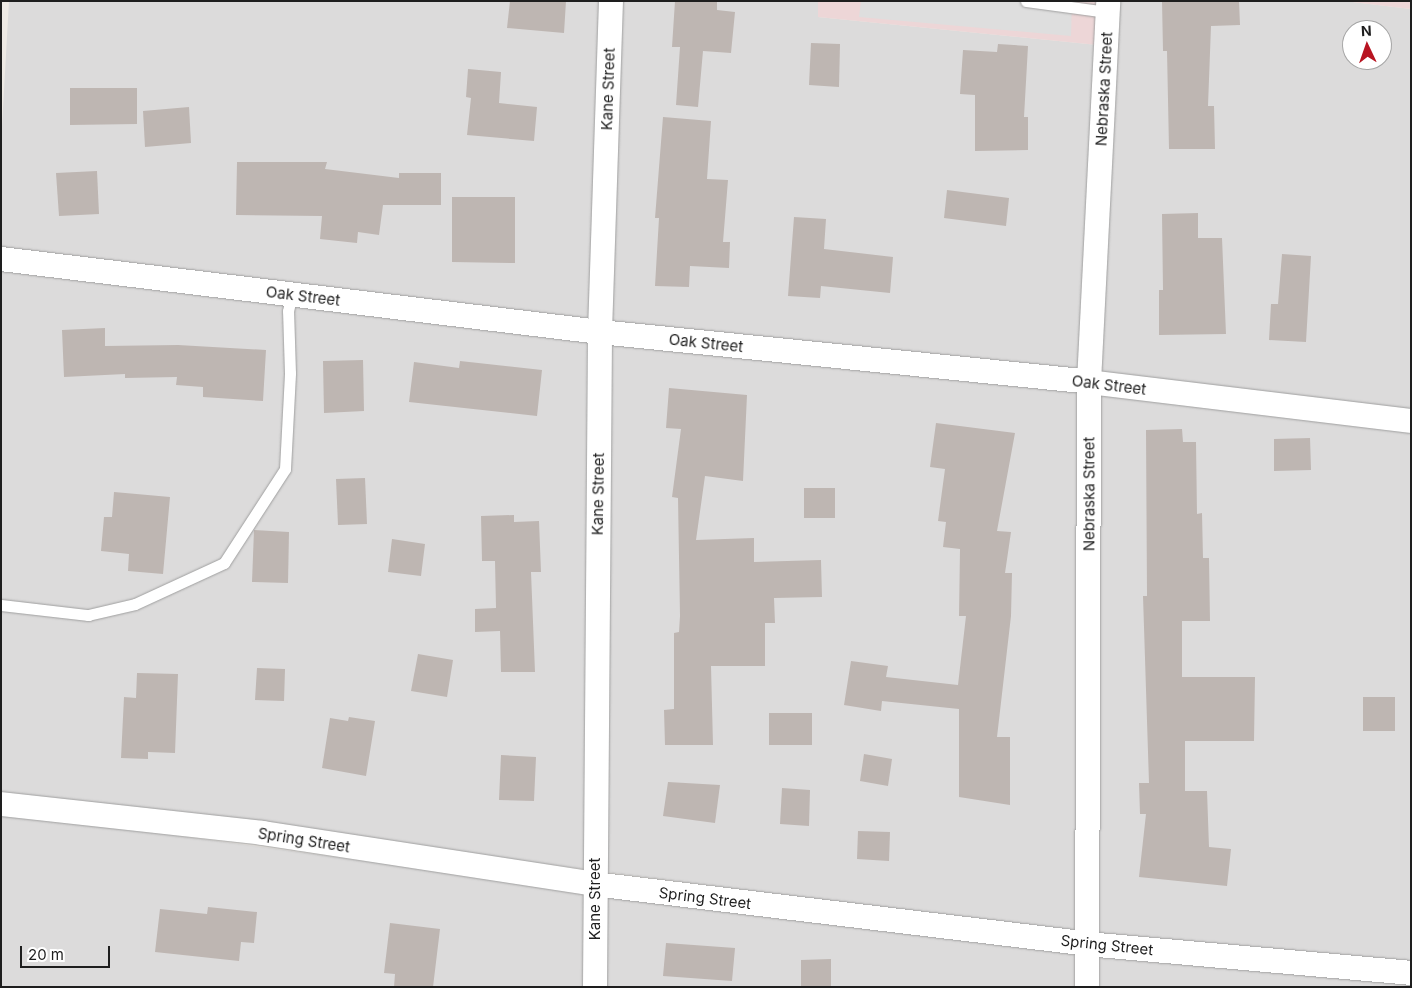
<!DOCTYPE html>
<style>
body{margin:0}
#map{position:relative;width:1412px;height:988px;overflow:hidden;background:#eeeae5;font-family:Inter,sans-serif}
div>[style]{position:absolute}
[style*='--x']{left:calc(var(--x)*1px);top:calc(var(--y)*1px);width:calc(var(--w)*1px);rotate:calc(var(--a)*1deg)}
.residential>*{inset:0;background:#dcdbdb}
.commercial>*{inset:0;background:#edd6d7}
.parking>*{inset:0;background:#dedede}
.building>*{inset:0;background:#beb6b2}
.roads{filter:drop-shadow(0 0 1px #9f9f9f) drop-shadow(0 0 1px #9f9f9f)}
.lane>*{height:11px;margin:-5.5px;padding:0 5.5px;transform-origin:5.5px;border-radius:5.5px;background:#fff}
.street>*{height:24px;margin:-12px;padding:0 12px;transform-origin:12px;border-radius:12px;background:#fff}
span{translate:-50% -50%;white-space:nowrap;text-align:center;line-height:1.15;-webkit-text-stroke:4.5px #fff;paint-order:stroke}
.street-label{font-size:15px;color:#1e1e1e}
.frame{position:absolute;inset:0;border:2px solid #1e1e1e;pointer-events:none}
.north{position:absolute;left:1342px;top:20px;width:50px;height:50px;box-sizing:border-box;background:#fff;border:1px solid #a5a5a5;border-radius:50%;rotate:357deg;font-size:14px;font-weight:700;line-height:20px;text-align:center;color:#1e1e1e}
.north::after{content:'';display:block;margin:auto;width:18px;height:22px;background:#b81421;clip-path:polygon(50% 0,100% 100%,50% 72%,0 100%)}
.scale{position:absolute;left:20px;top:946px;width:90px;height:22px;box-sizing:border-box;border:2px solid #1e1e1e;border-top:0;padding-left:6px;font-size:15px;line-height:18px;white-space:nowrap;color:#1e1e1e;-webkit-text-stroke:4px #fff;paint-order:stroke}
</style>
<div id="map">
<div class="residential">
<i style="clip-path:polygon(9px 1px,818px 1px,818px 17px,1098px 45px,1078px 933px,2px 794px,1px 144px)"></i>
<i style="clip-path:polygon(evenodd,1116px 1px,1344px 1px,1411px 9px,1411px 967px,1094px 937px,1097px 376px,1116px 1px,1352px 30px,1382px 30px,1382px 60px,1352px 60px,1352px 30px)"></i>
<i style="clip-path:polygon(1px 812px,602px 893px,1411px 979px,1411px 987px,1px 987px)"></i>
</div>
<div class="commercial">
<i style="clip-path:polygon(818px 1px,1116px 1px,1098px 45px,818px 17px)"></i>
<i style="clip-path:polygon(1344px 1px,1411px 1px,1411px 9px)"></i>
</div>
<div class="parking">
<i style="clip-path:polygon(861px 1px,1072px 1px,1071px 36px,859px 17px)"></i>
</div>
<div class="building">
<i style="clip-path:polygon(510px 1px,566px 1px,564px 33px,507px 28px)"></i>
<i style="clip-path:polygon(675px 1px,717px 1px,717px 10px,735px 12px,731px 53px,703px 51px,698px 107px,676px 105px,680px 47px,672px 47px)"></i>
<i style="clip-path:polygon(1162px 1px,1239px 1px,1240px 25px,1211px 26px,1208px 106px,1214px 106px,1215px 149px,1169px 149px,1167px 51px,1163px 51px)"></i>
<i style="clip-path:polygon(811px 43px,840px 44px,839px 87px,809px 85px)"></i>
<i style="clip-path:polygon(998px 44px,1028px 46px,1024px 117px,1028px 117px,1028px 150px,975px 151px,975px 95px,960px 94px,963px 50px,997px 52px)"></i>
<i style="clip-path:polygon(468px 69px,501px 72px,499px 103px,537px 107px,534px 141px,467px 135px,471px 98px,466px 97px)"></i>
<i style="clip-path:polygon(70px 88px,137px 88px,137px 124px,70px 125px)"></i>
<i style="clip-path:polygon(189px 107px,191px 143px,145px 147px,143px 111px)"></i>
<i style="clip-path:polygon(663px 117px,711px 121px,707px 179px,728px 180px,723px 242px,730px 242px,729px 268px,690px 266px,689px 287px,655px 286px,659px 218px,655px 218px)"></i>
<i style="clip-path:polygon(237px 162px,327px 162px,325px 169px,399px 178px,399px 173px,441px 173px,441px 205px,383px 205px,379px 235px,358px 232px,357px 243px,320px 239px,322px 216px,236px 215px)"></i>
<i style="clip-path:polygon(97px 171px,99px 214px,59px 216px,56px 173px)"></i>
<i style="clip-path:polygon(947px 190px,1009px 198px,1006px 226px,944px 218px)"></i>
<i style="clip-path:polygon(452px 197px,515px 197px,515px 263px,452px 262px)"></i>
<i style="clip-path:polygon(1198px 213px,1198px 238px,1222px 238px,1226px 334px,1159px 335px,1159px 290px,1163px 290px,1162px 214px)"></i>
<i style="clip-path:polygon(794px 217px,826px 219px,824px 249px,893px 257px,890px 293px,821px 286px,820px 298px,788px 296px)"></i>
<i style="clip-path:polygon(1282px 254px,1311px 256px,1306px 342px,1269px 340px,1271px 304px,1278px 304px)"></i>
<i style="clip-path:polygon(105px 328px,105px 346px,178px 345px,266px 350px,263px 401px,203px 397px,203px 387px,176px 385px,177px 377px,125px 378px,125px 374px,64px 377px,62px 330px)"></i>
<i style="clip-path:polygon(363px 360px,364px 411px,324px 413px,323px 361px)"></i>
<i style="clip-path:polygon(460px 361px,542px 370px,537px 416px,409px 402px,414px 362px,459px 368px)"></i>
<i style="clip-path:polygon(669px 388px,747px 395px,743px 481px,705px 476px,696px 540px,754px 538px,754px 562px,821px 560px,822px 597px,774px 598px,775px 623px,765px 623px,765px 666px,711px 666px,713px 745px,665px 745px,664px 710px,674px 709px,674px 633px,679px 632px,680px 616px,678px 498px,672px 497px,681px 429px,666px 428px)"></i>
<i style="clip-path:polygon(936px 423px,1015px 433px,997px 531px,1011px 532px,1005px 573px,1012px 573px,1011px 616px,997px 737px,1010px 737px,1010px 805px,959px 797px,959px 709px,882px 701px,881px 711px,844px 705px,851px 661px,888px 666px,886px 677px,958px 685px,966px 616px,959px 616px,960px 549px,943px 547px,946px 522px,938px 521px,945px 469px,930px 467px)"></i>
<i style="clip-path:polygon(1182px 429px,1183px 442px,1196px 442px,1197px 514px,1202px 513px,1203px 558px,1209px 558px,1210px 621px,1182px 621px,1182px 677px,1255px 677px,1254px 741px,1185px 741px,1185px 791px,1207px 791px,1209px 847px,1231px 849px,1227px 886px,1139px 877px,1146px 814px,1140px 814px,1139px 783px,1149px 783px,1143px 596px,1147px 596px,1146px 430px)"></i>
<i style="clip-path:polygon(1310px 438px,1311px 470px,1274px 471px,1274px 439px)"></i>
<i style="clip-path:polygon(365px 478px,367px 524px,338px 525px,336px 479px)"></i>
<i style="clip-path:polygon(804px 488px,835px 488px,835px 518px,804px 518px)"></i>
<i style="clip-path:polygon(114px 492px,170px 497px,163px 574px,128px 571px,129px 554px,101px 551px,104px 517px,112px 517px)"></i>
<i style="clip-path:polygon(514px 515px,514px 522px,539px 521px,541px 572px,531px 572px,535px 672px,501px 672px,500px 631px,475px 632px,475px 609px,496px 608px,495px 561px,482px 561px,481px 516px)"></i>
<i style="clip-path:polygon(254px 530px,289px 532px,288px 583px,252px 582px)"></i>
<i style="clip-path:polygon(392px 539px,425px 544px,421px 576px,388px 572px)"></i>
<i style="clip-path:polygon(418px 654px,453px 660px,447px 697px,411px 691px)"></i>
<i style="clip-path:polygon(257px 668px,285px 669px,284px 701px,255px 700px)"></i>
<i style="clip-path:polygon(137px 673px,178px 674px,175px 753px,148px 752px,148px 759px,121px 758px,124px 697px,136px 698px)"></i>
<i style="clip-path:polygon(1363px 697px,1395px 697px,1395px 731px,1363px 731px)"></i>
<i style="clip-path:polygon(769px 713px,812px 713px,812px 745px,769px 745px)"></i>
<i style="clip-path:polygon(349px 717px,375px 721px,366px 776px,322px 768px,330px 718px,348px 721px)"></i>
<i style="clip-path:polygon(864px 754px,892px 759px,888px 786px,860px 781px)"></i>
<i style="clip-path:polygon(501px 755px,536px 757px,534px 801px,499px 800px)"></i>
<i style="clip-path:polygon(668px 782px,720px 785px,715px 823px,663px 816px)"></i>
<i style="clip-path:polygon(782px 788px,810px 790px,809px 826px,780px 824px)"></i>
<i style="clip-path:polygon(858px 831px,890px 832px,889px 861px,857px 859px)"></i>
<i style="clip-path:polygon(208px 907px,257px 912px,254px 943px,241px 942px,239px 961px,155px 952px,160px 909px,207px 914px)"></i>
<i style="clip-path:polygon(390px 923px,440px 929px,433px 987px,394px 987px,395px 974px,384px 973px)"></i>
<i style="clip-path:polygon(666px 943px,735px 948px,732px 981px,663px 976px)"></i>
<i style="clip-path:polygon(831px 959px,831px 987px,801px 987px,801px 960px)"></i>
</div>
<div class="roads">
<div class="lane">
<i style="--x:1026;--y:1;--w:82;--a:7.7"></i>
<i style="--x:1;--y:605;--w:88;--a:6.6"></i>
<i style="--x:88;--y:615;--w:48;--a:-13.2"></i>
<i style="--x:135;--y:604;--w:98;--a:-24.7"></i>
<i style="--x:224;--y:563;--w:112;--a:-57"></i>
<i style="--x:285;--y:469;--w:96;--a:-87"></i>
<i style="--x:290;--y:373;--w:62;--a:-91.8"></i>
<i style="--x:288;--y:311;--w:17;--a:-77"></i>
</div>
<div class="street">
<i style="--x:1;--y:259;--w:603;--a:6.95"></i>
<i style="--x:600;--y:332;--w:492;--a:5.8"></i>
<i style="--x:1089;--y:382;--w:324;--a:6.9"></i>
<i style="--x:1;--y:804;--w:263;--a:6.3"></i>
<i style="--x:262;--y:833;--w:336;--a:8.7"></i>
<i style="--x:594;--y:884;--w:497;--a:6.9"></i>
<i style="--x:1087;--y:944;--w:325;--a:5.1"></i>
<i style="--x:595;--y:987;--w:655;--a:-89.56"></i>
<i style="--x:600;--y:332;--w:331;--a:-88.1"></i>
<i style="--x:1087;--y:987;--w:605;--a:-89.81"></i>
<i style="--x:1089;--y:382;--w:381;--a:-87.1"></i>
</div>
</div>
<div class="street-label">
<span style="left:608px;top:89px;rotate:-88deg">Kane Street</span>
<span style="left:1104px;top:89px;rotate:-87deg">Nebraska Street</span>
<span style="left:303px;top:296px;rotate:7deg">Oak Street</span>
<span style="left:706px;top:343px;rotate:6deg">Oak Street</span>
<span style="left:1109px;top:385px;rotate:7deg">Oak Street</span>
<span style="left:598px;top:494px;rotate:-89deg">Kane Street</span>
<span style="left:1089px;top:494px;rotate:-90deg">Nebraska Street</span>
<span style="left:304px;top:840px;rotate:9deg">Spring Street</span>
<span style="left:705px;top:898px;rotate:7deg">Spring Street</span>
<span style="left:595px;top:899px;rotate:-90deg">Kane Street</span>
<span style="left:1107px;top:945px;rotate:6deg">Spring Street</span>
</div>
<div class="frame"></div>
<div class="north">N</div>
<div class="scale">20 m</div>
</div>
